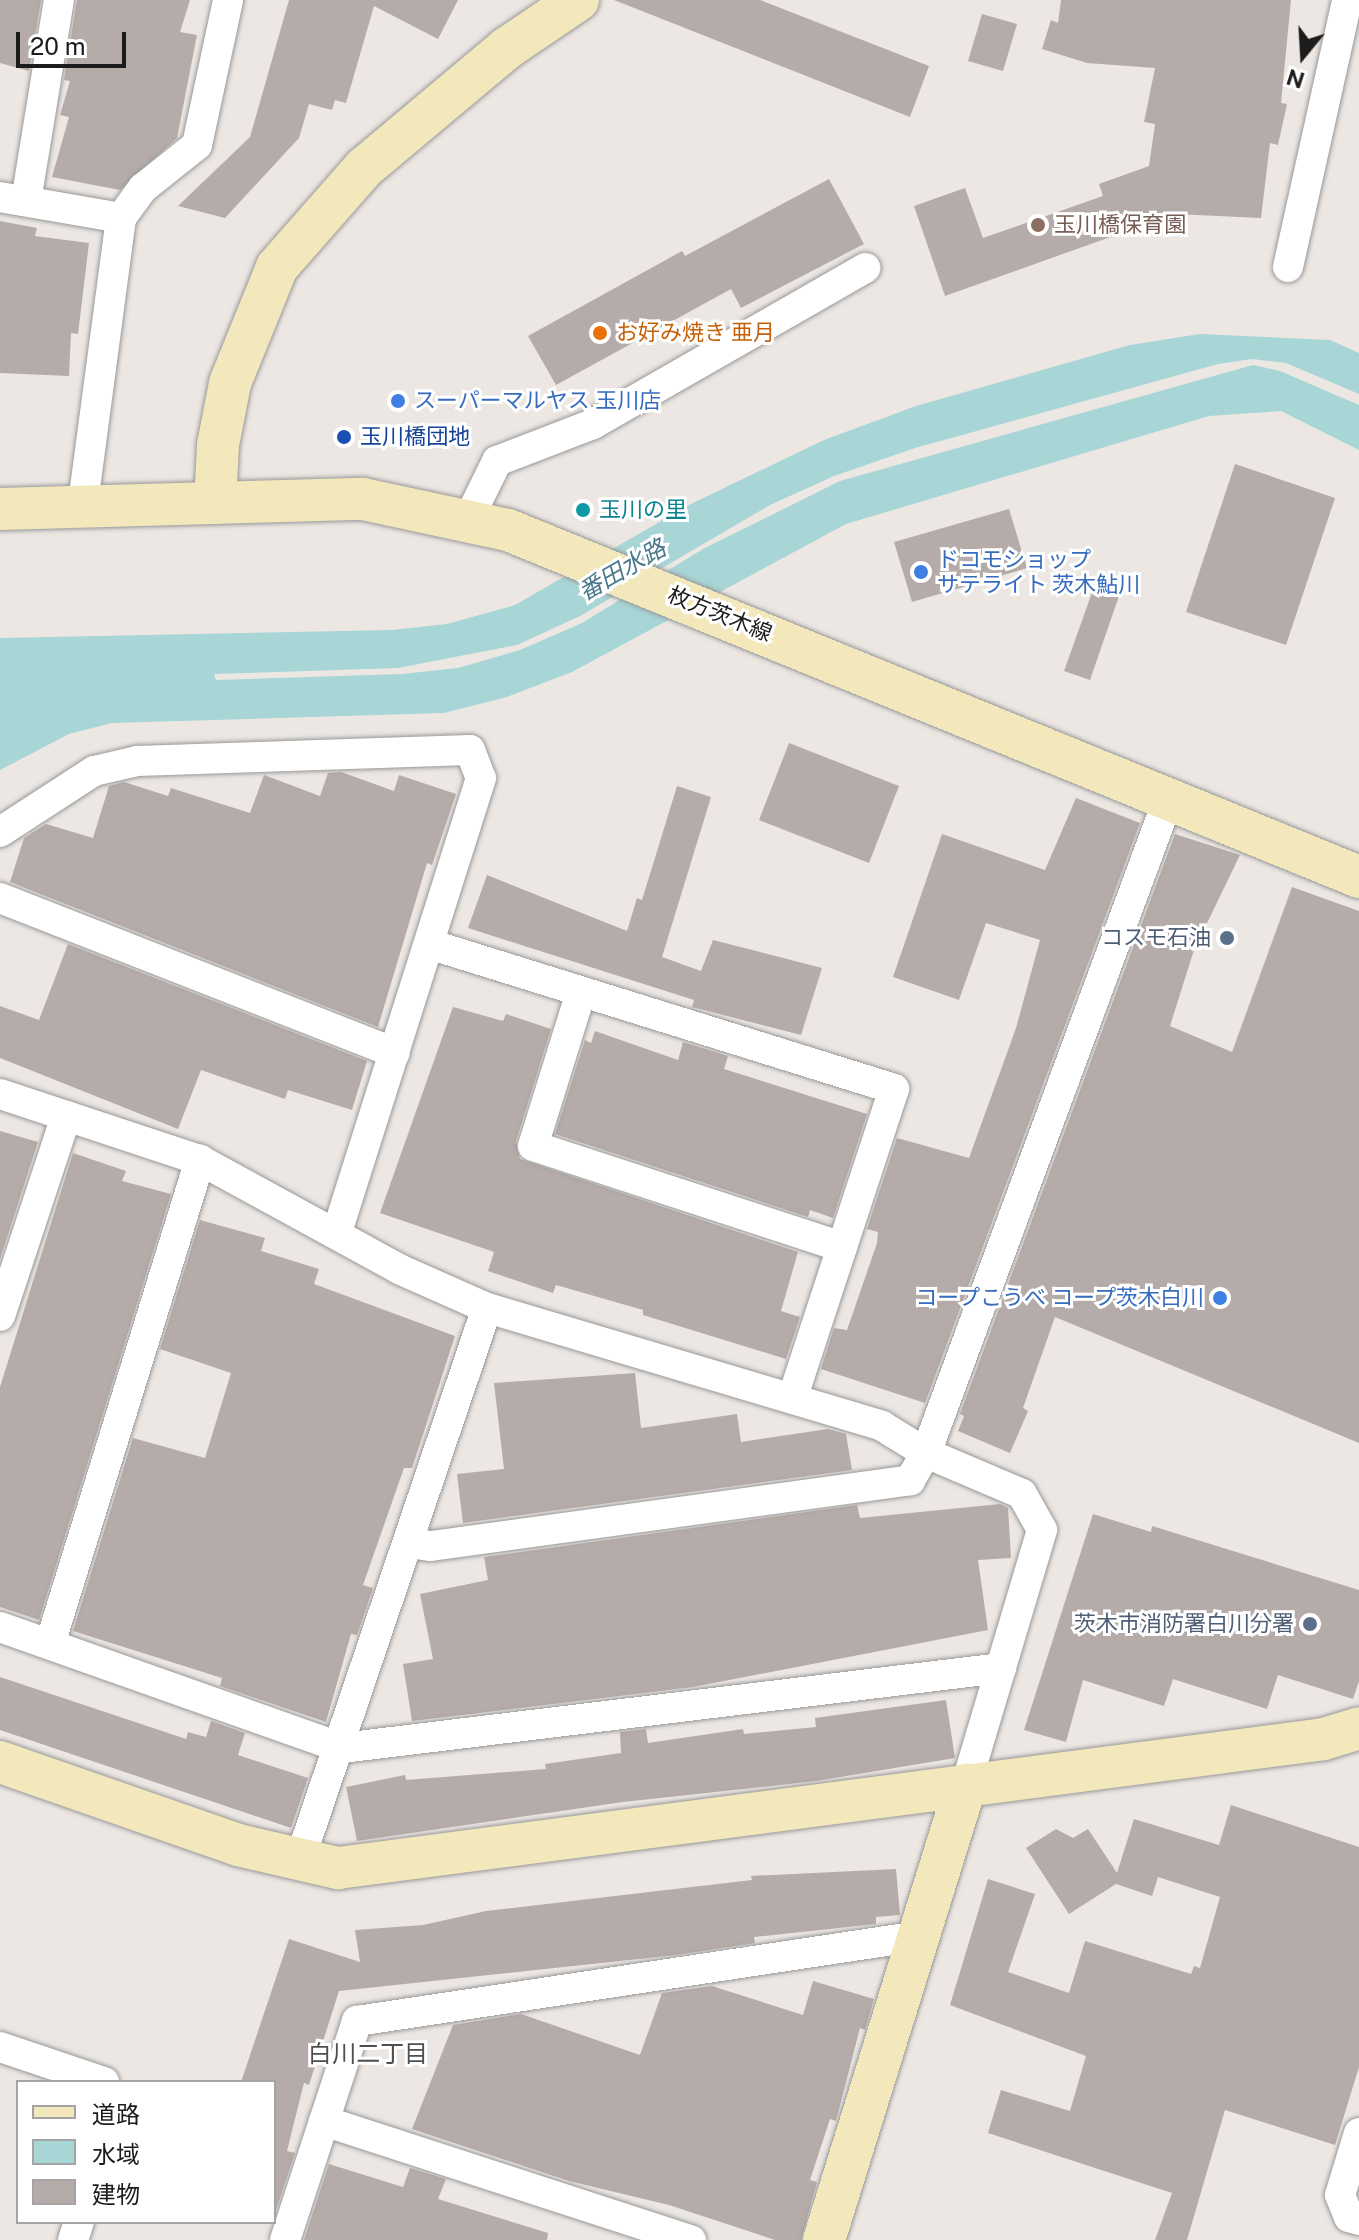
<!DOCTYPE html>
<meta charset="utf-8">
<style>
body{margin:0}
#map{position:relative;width:1359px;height:2240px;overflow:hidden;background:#ece7e3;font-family:"Public Sans","Noto Sans JP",sans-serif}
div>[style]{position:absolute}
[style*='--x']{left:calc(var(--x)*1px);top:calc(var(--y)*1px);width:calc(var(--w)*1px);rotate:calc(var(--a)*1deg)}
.water>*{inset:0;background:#a8d5d6}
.building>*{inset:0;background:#b5aca9}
.roads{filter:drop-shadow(0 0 2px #999) drop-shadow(0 0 2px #999)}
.street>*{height:30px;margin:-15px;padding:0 15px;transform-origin:15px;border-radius:15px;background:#fff}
.secondary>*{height:42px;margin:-21px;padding:0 21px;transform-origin:21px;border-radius:21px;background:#f2e8bc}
.dots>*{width:22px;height:22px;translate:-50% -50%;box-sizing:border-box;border:4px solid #fff;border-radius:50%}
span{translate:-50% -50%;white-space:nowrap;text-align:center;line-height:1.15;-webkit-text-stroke:6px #fff;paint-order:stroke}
.education-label{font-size:22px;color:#785e54}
.left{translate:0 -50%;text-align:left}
.food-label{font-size:22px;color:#c56008}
.shop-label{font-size:22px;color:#366cbe}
.right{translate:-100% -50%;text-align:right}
.transit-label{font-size:22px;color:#164399}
.culture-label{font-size:22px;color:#0d838f}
.street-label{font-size:22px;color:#1c1c1c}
.service-label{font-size:22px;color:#4e5e75}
.water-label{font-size:24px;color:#4a798b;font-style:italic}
.neighbourhood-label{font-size:24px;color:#4f4f4f}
.legend{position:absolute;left:16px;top:2080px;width:260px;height:144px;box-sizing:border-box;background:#fff;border:2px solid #a4a4a4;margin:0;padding:10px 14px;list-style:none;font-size:24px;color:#1c1c1c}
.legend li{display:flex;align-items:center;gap:16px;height:40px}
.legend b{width:40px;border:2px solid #a4a4a4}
.north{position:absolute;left:1263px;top:16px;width:80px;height:80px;-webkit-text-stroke:6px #fff;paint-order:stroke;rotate:198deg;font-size:22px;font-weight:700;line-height:32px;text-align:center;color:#1c1c1c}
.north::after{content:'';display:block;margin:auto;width:28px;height:36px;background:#1c1c1c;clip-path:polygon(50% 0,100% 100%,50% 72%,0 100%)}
.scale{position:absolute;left:16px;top:32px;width:110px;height:36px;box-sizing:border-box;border:4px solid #1c1c1c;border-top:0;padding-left:10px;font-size:24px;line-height:28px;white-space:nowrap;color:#1c1c1c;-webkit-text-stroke:6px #fff;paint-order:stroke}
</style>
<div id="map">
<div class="water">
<i style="clip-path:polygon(1200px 334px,1330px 340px,1359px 353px,1359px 394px,1286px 363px,1252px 359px,1218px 364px,915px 448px,834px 476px,770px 505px,580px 616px,517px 645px,398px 668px,214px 674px,216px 680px,402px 674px,458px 668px,520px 650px,582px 623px,703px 549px,840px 481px,1253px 365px,1280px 371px,1359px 405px,1359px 450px,1281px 411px,1209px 416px,846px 524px,572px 672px,507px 697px,444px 713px,112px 723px,69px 734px,0 770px,0 638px,392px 630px,447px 624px,515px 605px,691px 504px,824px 440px,916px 406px,1130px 345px)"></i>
</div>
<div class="building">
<i style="clip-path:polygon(0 0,41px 0,29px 71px,0 63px)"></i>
<i style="clip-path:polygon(77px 0,190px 0,180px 32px,197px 35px,177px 138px,120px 190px,52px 177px,69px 117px,60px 115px,70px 81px,64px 80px)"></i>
<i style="clip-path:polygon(289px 0,458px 0,438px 39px,374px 6px,346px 103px,335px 100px,332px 110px,309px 104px,299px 138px,225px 218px,178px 206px,250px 137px)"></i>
<i style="clip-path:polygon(614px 0,760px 0,929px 66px,910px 117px)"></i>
<i style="clip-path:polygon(1061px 0,1291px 0,1281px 103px,1287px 104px,1278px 145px,1270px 143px,1261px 218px,1175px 214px,945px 296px,914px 206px,965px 188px,983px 238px,1103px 196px,1099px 184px,1149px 166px,1155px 124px,1144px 122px,1155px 68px,1087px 63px,1042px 49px,1051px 20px,1058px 23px)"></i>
<i style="clip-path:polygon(982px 14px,1017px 24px,1003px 71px,968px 61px)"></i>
<i style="clip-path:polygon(829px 179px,864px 244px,741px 308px,731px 289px,556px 385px,528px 336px,682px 251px,685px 256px)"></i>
<i style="clip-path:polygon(0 221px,37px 228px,35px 236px,89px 243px,78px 334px,71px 333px,69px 376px,0 373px)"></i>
<i style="clip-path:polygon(1235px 464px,1335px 498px,1286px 645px,1186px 612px)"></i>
<i style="clip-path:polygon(1009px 509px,1027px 568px,912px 602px,894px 542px)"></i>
<i style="clip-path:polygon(1094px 587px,1119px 596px,1090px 680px,1064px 671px)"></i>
<i style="clip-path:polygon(789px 743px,899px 786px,869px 863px,759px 820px)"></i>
<i style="clip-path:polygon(341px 772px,394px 791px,399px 775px,456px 794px,432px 865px,427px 863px,378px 1027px,10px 882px,24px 838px,46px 824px,93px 838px,109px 786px,124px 782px,168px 796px,171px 788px,250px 813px,264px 775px,320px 796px,328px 773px)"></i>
<i style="clip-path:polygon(677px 786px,711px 797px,662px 957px,701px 971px,713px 940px,822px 968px,801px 1035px,692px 1007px,694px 1000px,468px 928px,487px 875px,627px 931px,637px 898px,642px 900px)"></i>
<i style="clip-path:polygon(1076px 798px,1140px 823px,925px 1403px,821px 1369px,834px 1328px,847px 1330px,877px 1243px,878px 1232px,867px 1229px,897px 1138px,969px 1158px,1016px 1028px,1040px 940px,986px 923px,959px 1000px,893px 977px,942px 834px,1045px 870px)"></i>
<i style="clip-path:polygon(1175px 834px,1240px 855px,1194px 950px,1170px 1026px,1232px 1052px,1292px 887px,1359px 911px,1359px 1443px,1055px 1317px,1023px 1408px,1028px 1411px,1010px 1453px,958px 1431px,964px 1416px,960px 1414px)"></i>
<i style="clip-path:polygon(68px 944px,367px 1061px,352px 1110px,288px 1090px,285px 1099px,201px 1070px,178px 1129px,0 1058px,0 1006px,39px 1020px)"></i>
<i style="clip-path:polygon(453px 1007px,503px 1021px,506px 1014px,551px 1029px,516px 1141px,520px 1159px,798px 1252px,781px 1311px,800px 1317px,786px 1359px,643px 1315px,643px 1310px,556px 1285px,553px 1293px,488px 1271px,494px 1252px,380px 1213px)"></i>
<i style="clip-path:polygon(595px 1031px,678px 1060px,683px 1042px,728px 1056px,724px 1069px,867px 1114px,833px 1218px,810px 1210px,808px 1217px,555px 1134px,585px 1040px,591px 1043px)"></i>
<i style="clip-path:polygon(0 1131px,38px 1142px,0 1259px)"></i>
<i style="clip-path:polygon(73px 1153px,126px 1171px,122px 1181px,171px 1194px,39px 1620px,0 1607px,0 1387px)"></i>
<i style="clip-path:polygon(200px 1220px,265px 1238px,261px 1251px,319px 1269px,314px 1284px,455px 1336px,412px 1468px,404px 1468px,363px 1585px,373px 1588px,357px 1635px,351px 1634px,326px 1722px,220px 1686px,222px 1678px,73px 1631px,133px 1438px,205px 1458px,231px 1373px,160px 1349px)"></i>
<i style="clip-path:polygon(635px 1373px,641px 1428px,737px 1414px,741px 1442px,828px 1429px,846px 1434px,852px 1470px,463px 1523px,457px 1474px,504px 1469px,494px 1383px)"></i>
<i style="clip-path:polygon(1000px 1504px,1008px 1508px,1011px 1558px,978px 1560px,988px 1630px,693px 1687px,412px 1721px,403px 1664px,433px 1659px,420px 1594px,488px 1580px,484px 1557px,857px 1505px,860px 1518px)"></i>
<i style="clip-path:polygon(1093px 1514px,1151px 1532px,1152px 1526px,1359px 1590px,1359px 1681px,1353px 1699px,1278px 1675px,1267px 1709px,1173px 1679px,1164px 1706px,1083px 1680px,1066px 1742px,1024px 1730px)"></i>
<i style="clip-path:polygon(0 1677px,186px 1739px,188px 1732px,206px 1737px,211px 1721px,245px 1733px,238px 1755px,308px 1778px,291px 1828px,0 1730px)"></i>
<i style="clip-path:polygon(946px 1700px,955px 1758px,816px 1781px,623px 1802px,357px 1841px,346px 1787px,405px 1775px,406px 1780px,546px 1769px,545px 1764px,621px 1753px,620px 1732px,646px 1729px,648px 1743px,743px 1729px,744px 1734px,816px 1727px,815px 1718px)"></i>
<i style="clip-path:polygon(1231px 1805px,1359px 1847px,1359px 2067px,1335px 2145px,1225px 2110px,1187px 2240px,1155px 2240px,1172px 2193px,988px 2133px,1001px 2090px,1070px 2111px,1086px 2056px,950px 2005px,988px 1879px,1035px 1894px,1008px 1972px,1069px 1993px,1085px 1941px,1191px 1974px,1194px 1966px,1200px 1968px,1220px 1897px,1158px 1877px,1152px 1896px,1116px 1884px,1069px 1914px,1026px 1848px,1056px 1829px,1073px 1838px,1088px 1829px,1117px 1873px,1134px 1819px,1219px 1845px)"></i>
<i style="clip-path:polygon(896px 1869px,900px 1915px,876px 1917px,876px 1924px,754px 1937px,755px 1943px,676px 1955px,339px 1991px,309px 2085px,304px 2083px,287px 2151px,295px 2153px,274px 2216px,274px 2082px,241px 2082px,289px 1939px,360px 1962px,355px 1930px,423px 1925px,486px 1911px,752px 1880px,751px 1876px)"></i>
<i style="clip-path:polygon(813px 1981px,874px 1999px,865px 2030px,860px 2028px,836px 2121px,830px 2119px,810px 2180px,817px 2182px,801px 2240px,775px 2240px,669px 2205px,569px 2181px,412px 2129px,453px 2025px,521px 2014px,640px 2055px,662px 1993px,712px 1986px,803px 2015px)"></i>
<i style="clip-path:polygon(329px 2164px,403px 2187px,410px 2168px,446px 2179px,438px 2199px,548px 2233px,547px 2240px,304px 2240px)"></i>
</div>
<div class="roads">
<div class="street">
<i style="--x:0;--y:197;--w:123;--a:9.8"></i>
<i style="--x:26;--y:201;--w:204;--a:-80.7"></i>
<i style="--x:1288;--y:267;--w:273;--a:-77.5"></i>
<i style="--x:83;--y:503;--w:288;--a:-82.4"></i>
<i style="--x:121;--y:218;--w:37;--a:-54"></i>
<i style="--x:143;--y:188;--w:69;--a:-38.5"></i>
<i style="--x:197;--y:145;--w:148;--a:-77.9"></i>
<i style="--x:468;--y:520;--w:66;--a:-63.8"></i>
<i style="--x:497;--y:461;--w:103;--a:-21.1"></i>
<i style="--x:593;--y:424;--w:314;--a:-29.8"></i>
<i style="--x:0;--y:832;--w:112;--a:-33"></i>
<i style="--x:94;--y:771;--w:44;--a:-13.1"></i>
<i style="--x:137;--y:761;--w:333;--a:-1.9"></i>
<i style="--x:470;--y:750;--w:30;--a:69"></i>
<i style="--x:481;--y:778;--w:478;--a:107.6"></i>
<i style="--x:0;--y:898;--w:424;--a:21.4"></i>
<i style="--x:429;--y:944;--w:487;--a:17.3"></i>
<i style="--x:894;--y:1089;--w:323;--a:108.2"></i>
<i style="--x:581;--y:992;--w:161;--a:107.3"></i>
<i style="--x:533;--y:1146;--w:325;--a:18.1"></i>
<i style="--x:0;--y:1094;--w:211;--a:18.3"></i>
<i style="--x:200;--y:1160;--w:227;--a:28.7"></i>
<i style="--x:399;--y:1269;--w:96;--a:23.9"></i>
<i style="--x:487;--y:1308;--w:412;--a:16.6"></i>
<i style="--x:882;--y:1426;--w:52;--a:31.5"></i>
<i style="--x:926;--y:1453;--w:104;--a:23.1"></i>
<i style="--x:1022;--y:1494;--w:41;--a:60.9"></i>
<i style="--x:1042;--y:1530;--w:266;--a:106.6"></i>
<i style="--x:0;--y:1316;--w:211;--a:-71.7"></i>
<i style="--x:409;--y:1543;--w:22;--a:8"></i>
<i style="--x:431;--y:1546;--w:484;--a:-7.8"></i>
<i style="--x:910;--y:1480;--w:31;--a:-59"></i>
<i style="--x:926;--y:1453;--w:696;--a:-69.67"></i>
<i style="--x:0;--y:1627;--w:363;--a:19.5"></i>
<i style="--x:342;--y:1748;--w:664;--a:-6.92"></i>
<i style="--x:50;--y:1644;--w:507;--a:-72.78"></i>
<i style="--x:299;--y:1862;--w:585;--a:-71.26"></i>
<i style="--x:0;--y:2047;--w:110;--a:18.6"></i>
<i style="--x:324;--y:2121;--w:386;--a:18"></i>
<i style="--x:1359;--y:2133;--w:65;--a:107"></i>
<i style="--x:1340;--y:2195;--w:24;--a:68"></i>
<i style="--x:1349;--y:2217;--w:10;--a:17"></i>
<i style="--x:73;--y:2240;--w:19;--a:-72"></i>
<i style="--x:285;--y:2240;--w:231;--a:-71.8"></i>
<i style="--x:357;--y:2021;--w:568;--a:-8.6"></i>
</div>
<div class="secondary">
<i style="--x:215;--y:503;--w:58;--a:-87"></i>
<i style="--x:218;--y:445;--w:63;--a:-79"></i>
<i style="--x:230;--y:383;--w:125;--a:-67.9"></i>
<i style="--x:277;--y:267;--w:132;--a:-48.7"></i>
<i style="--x:364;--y:168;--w:187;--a:-40"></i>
<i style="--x:507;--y:48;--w:86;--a:-34.1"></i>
<i style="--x:0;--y:509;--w:363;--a:-1.6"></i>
<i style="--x:363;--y:499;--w:148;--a:12.1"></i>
<i style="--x:508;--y:530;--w:919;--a:22.18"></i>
<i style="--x:0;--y:1762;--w:252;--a:19.2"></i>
<i style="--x:238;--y:1845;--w:103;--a:13"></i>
<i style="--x:338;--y:1868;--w:994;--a:-7.45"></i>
<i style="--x:1324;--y:1739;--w:37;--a:-17"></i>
<i style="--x:824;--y:2240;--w:477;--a:-72.7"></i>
</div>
</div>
<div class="dots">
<i style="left:1038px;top:225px;background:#8d6e63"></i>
<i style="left:600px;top:333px;background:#e8710a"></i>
<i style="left:398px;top:401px;background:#3f7fe0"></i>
<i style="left:344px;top:437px;background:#1a4fb4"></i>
<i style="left:583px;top:510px;background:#0f9aa8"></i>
<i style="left:921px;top:572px;background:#3f7fe0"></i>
<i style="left:1227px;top:938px;background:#5c6f8a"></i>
<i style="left:1220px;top:1298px;background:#3f7fe0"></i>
<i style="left:1310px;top:1624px;background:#5c6f8a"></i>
</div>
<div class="education-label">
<span class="left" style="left:1054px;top:225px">玉川橋保育園</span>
</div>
<div class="food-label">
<span class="left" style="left:616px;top:333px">お好み焼き 亜月</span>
</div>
<div class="shop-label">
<span class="left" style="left:414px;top:401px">スーパーマルヤス 玉川店</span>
<span class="left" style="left:937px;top:572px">ドコモショップ<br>サテライト 茨木鮎川</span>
<span class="right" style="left:1204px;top:1298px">コープこうべ コープ茨木白川</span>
</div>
<div class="transit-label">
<span class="left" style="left:360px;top:437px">玉川橋団地</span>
</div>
<div class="culture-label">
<span class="left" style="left:599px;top:510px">玉川の里</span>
</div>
<div class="street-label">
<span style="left:720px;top:614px;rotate:22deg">枚方茨木線</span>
</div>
<div class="service-label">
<span class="right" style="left:1211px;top:938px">コスモ石油</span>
<span class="right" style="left:1294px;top:1624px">茨木市消防署白川分署</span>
</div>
<div class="water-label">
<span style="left:622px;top:570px;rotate:-30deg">番田水路</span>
</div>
<div class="neighbourhood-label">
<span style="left:368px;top:2054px">白川二丁目</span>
</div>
<ul class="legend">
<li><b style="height:10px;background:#f2e8bc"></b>道路</li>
<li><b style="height:22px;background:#a8d5d6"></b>水域</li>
<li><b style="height:22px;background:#b5aca9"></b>建物</li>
</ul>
<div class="north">N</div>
<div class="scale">20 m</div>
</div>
